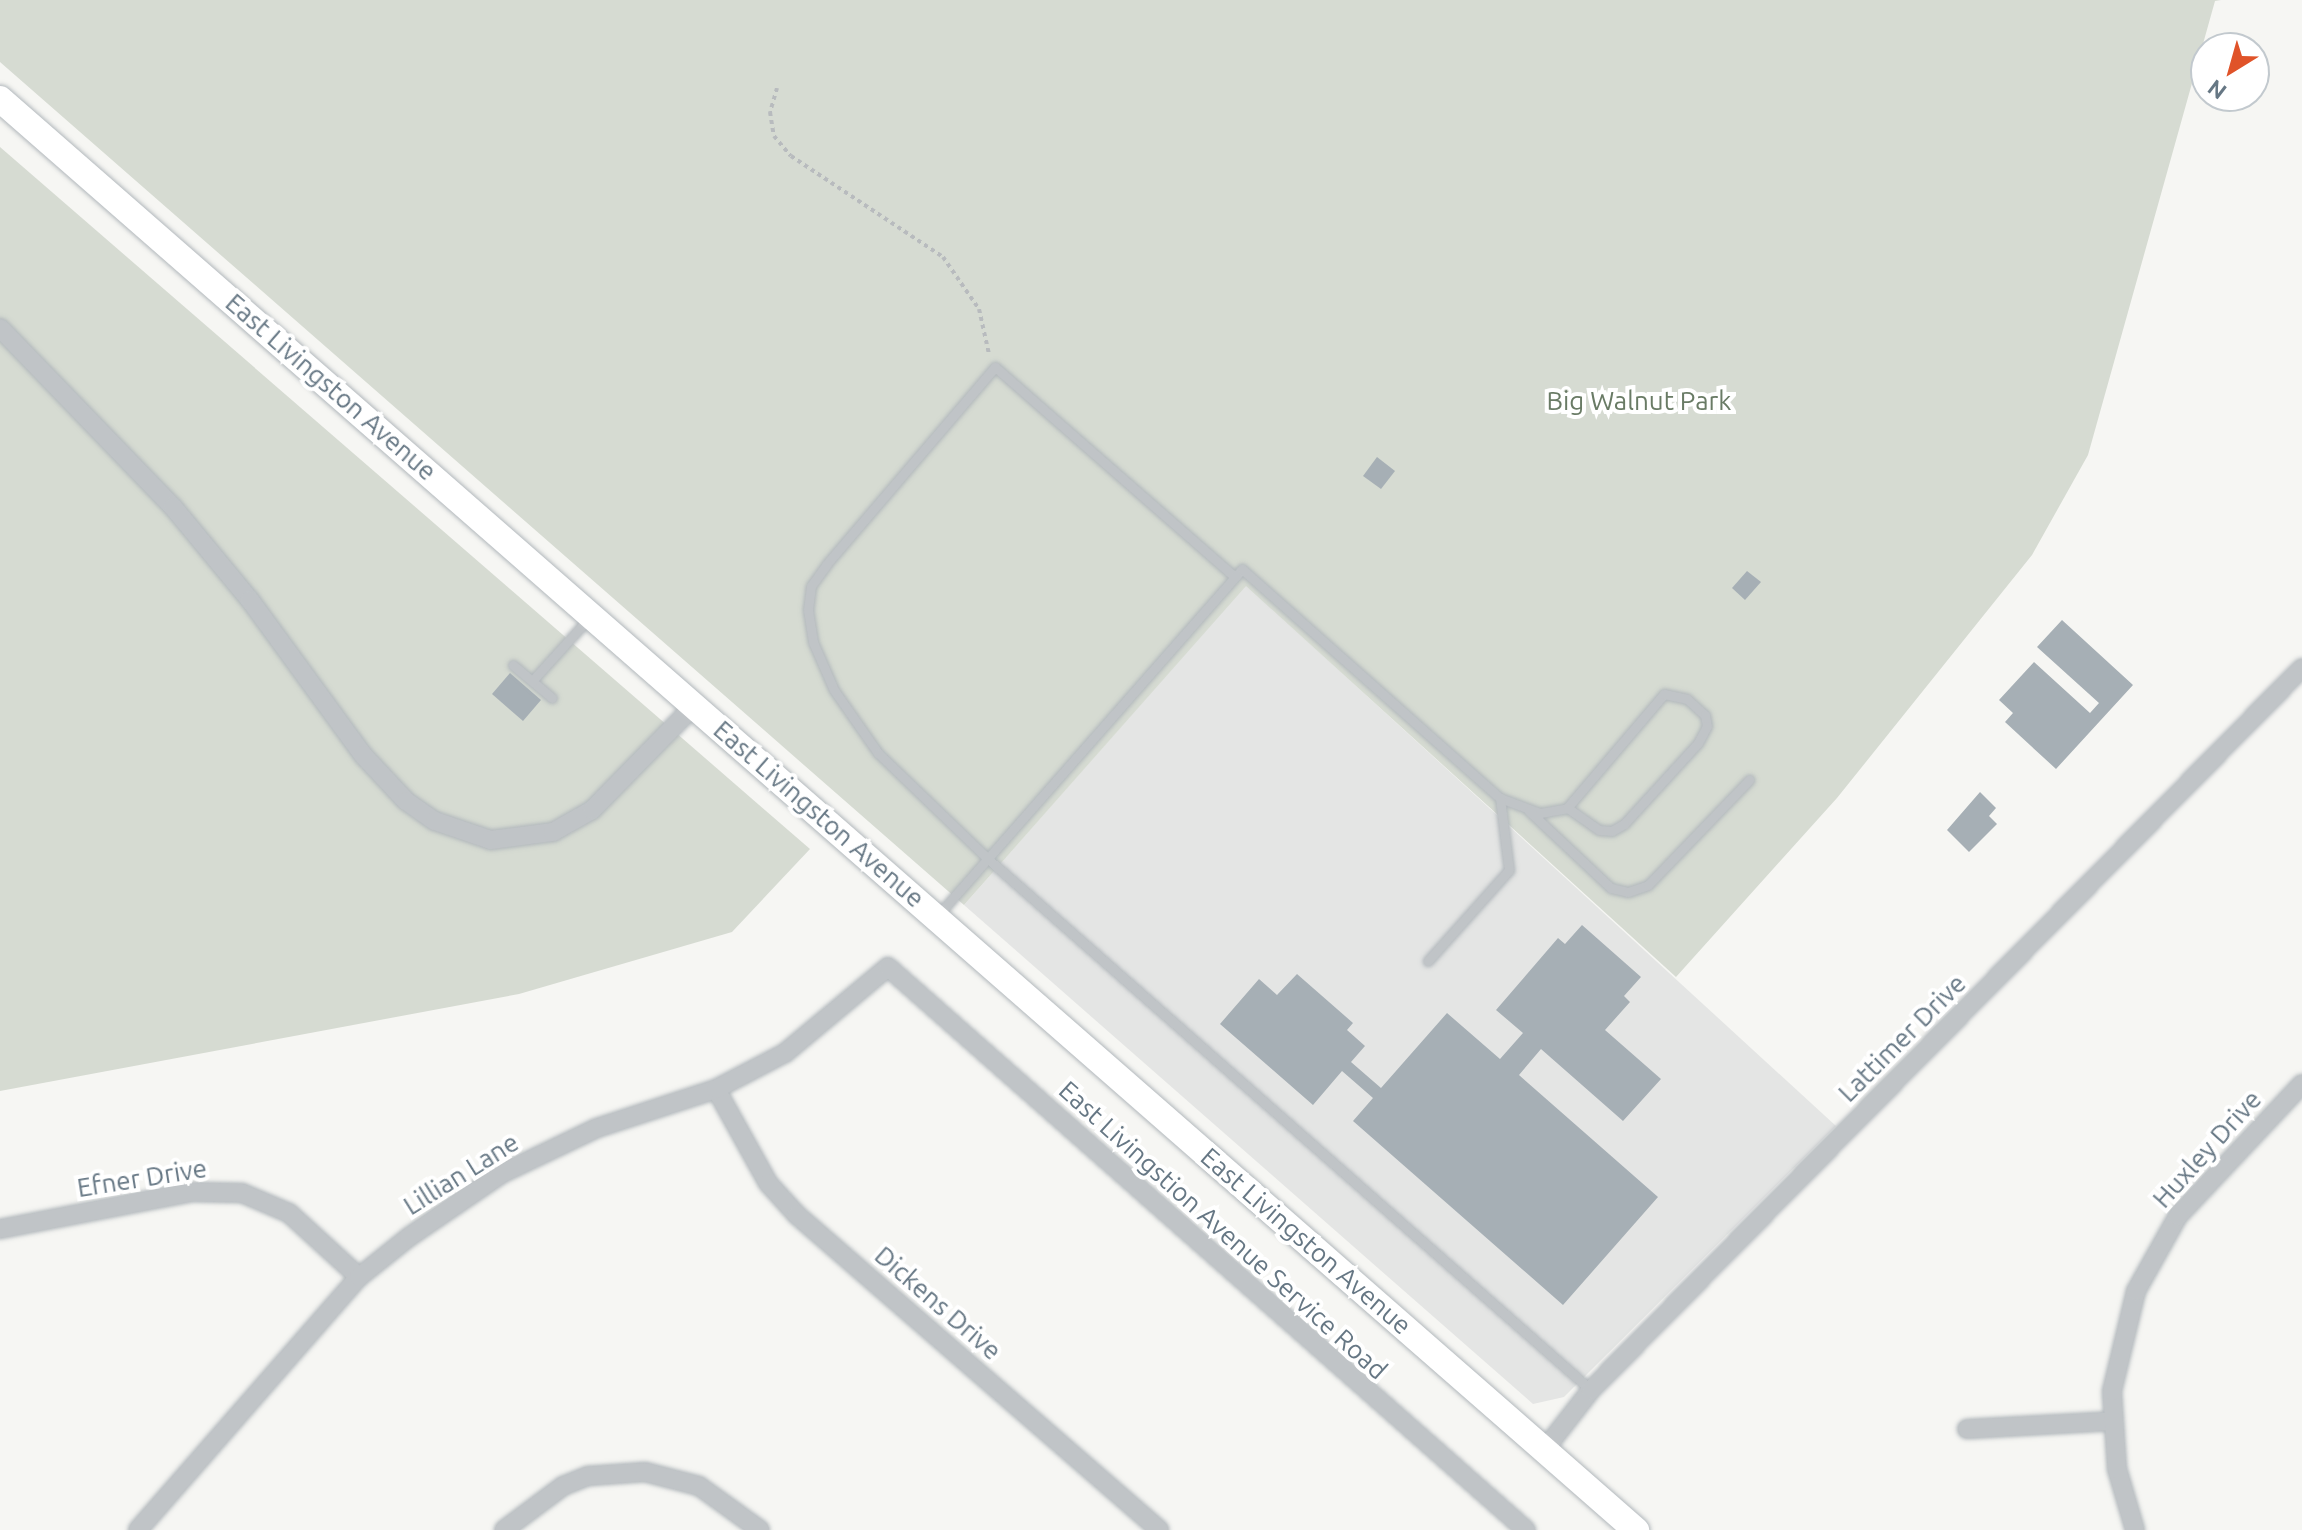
<!DOCTYPE html>
<style>
body{margin:0}
#map{position:relative;width:2302px;height:1530px;overflow:hidden;background:#f6f6f3;font-family:Ubuntu,sans-serif}
div>[style]{position:absolute}
[style*='--x']{left:calc(var(--x)*1px);top:calc(var(--y)*1px);width:calc(var(--w)*1px);rotate:calc(var(--a)*1deg)}
.built>*{inset:0;background:#e4e5e4}
.green>*{inset:0;background:#d6dbd2}
.building>*{inset:0;background:#a6afb5}
.path>*{height:4px;margin-top:-2px;transform-origin:0;background:repeating-linear-gradient(90deg,#b8bbbe 0 4px,transparent 0 8px)}
.roads{filter:drop-shadow(0 0 2px #b2b8bc) drop-shadow(0 0 2px #b2b8bc)}
.lane>*{height:9px;margin:-4.5px;padding:0 4.5px;transform-origin:4.5px;border-radius:4.5px;background:#c0c4c7}
.street>*{height:18px;margin:-9px;padding:0 9px;transform-origin:9px;border-radius:9px;background:#c0c4c7}
.secondary>*{height:26px;margin:-13px;padding:0 13px;transform-origin:13px;border-radius:13px;background:#fff}
span{translate:-50% -50%;white-space:nowrap;text-align:center;line-height:1.15;-webkit-text-stroke:8px #fff;paint-order:stroke}
.street-label{font-size:26px;color:#667784}
.park-label{font-size:26px;color:#697b65}
.north{position:absolute;left:2190px;top:32px;width:80px;height:80px;box-sizing:border-box;background:#fff;border:2px solid #c2c9ce;border-radius:50%;rotate:217deg;font-size:22px;font-weight:700;line-height:32px;text-align:center;color:#667784}
.north::after{content:'';display:block;margin:auto;width:28px;height:36px;background:#e05329;clip-path:polygon(50% 0,100% 100%,50% 72%,0 100%)}
</style>
<div id="map">
<div class="built">
<i style="clip-path:polygon(1246px 585px,1836px 1126px,1564px 1397px,1533px 1404px,964px 905px)"></i>
</div>
<div class="green">
<i style="clip-path:polygon(0 0,2221px 0,2215px 1px,2088px 455px,2032px 555px,1837px 798px,1676px 977px,1246px 586px,964px 905px,0 62px)"></i>
<i style="clip-path:polygon(0 147px,810px 849px,732px 932px,519px 994px,0 1091px)"></i>
</div>
<div class="building">
<i style="clip-path:polygon(1377px 457px,1395px 471px,1381px 489px,1363px 476px)"></i>
<i style="clip-path:polygon(1747px 571px,1761px 582px,1745px 600px,1732px 588px)"></i>
<i style="clip-path:polygon(2062px 620px,2133px 685px,2056px 769px,2005px 722px,2013px 713px,1999px 700px,2034px 662px,2090px 713px,2099px 703px,2037px 647px)"></i>
<i style="clip-path:polygon(510px 673px,541px 700px,523px 721px,492px 694px)"></i>
<i style="clip-path:polygon(1980px 792px,1996px 808px,1989px 816px,1997px 824px,1969px 852px,1947px 830px)"></i>
<i style="clip-path:polygon(1582px 925px,1641px 977px,1624px 996px,1630px 1002px,1605px 1030px,1661px 1079px,1623px 1121px,1541px 1049px,1519px 1075px,1658px 1197px,1563px 1305px,1353px 1121px,1373px 1098px,1342px 1071px,1313px 1105px,1220px 1024px,1259px 979px,1277px 995px,1297px 974px,1353px 1023px,1347px 1030px,1365px 1046px,1351px 1062px,1381px 1088px,1447px 1013px,1500px 1059px,1523px 1033px,1496px 1010px,1558px 938px,1565px 944px)"></i>
</div>
<div class="path">
<i style="--x:777;--y:88;--w:25;--a:106"></i>
<i style="--x:770;--y:112;--w:24;--a:81"></i>
<i style="--x:774;--y:136;--w:26;--a:50"></i>
<i style="--x:791;--y:156;--w:182;--a:33.6"></i>
<i style="--x:943;--y:257;--w:63;--a:55.3"></i>
<i style="--x:979;--y:309;--w:46;--a:77.5"></i>
</div>
<div class="roads">
<div class="lane">
<i style="--x:1235;--y:577;--w:319;--a:-138.8"></i>
<i style="--x:995;--y:367;--w:259;--a:130.5"></i>
<i style="--x:827;--y:564;--w:27;--a:126"></i>
<i style="--x:811;--y:586;--w:24;--a:97"></i>
<i style="--x:808;--y:610;--w:32;--a:81"></i>
<i style="--x:813;--y:642;--w:52;--a:66.4"></i>
<i style="--x:834;--y:690;--w:77;--a:55.1"></i>
<i style="--x:878;--y:753;--w:153;--a:43.9"></i>
<i style="--x:988;--y:859;--w:803;--a:41.37"></i>
<i style="--x:513;--y:665;--w:51;--a:40.2"></i>
<i style="--x:532;--y:681;--w:85;--a:-47.9"></i>
<i style="--x:1500;--y:798;--w:43;--a:20.6"></i>
<i style="--x:1540;--y:813;--w:27;--a:-10"></i>
<i style="--x:1567;--y:808;--w:150;--a:-49.6"></i>
<i style="--x:1664;--y:694;--w:24;--a:12"></i>
<i style="--x:1687;--y:699;--w:24;--a:42"></i>
<i style="--x:1705;--y:715;--w:11;--a:80"></i>
<i style="--x:1707;--y:726;--w:19;--a:118"></i>
<i style="--x:1698;--y:743;--w:110;--a:132.4"></i>
<i style="--x:1624;--y:824;--w:14;--a:150"></i>
<i style="--x:1612;--y:831;--w:13;--a:-176"></i>
<i style="--x:1599;--y:830;--w:39;--a:-145"></i>
<i style="--x:1529;--y:811;--w:112;--a:43.2"></i>
<i style="--x:1611;--y:888;--w:17;--a:13"></i>
<i style="--x:1628;--y:892;--w:21;--a:-19"></i>
<i style="--x:1648;--y:885;--w:146;--a:-46.1"></i>
<i style="--x:939;--y:914;--w:459;--a:-48.7"></i>
<i style="--x:1242;--y:569;--w:345;--a:41.6"></i>
<i style="--x:1500;--y:798;--w:73;--a:82.9"></i>
<i style="--x:1509;--y:870;--w:122;--a:131.7"></i>
</div>
<div class="street">
<i style="--x:0;--y:328;--w:249;--a:46"></i>
<i style="--x:173;--y:507;--w:121;--a:50.4"></i>
<i style="--x:250;--y:600;--w:192;--a:53.9"></i>
<i style="--x:363;--y:755;--w:63;--a:46.9"></i>
<i style="--x:406;--y:801;--w:35;--a:35"></i>
<i style="--x:435;--y:821;--w:59;--a:18.7"></i>
<i style="--x:491;--y:840;--w:63;--a:-7.4"></i>
<i style="--x:553;--y:832;--w:45;--a:-29.4"></i>
<i style="--x:592;--y:810;--w:147;--a:-45.6"></i>
<i style="--x:716;--y:1089;--w:107;--a:61"></i>
<i style="--x:768;--y:1183;--w:43;--a:47.8"></i>
<i style="--x:797;--y:1215;--w:480;--a:41"></i>
<i style="--x:0;--y:1229;--w:196;--a:-10.9"></i>
<i style="--x:192;--y:1192;--w:50;--a:1.1"></i>
<i style="--x:242;--y:1193;--w:51;--a:23.1"></i>
<i style="--x:289;--y:1213;--w:95;--a:42.4"></i>
<i style="--x:1967;--y:1429;--w:146;--a:-3.1"></i>
<i style="--x:1545;--y:1449;--w:75;--a:-52.1"></i>
<i style="--x:1591;--y:1390;--w:1013;--a:-45.44"></i>
<i style="--x:138;--y:1530;--w:336;--a:-48.9"></i>
<i style="--x:359;--y:1277;--w:64;--a:-38.7"></i>
<i style="--x:409;--y:1237;--w:112;--a:-34.4"></i>
<i style="--x:501;--y:1174;--w:106;--a:-25.6"></i>
<i style="--x:597;--y:1128;--w:125;--a:-18.1"></i>
<i style="--x:716;--y:1089;--w:78;--a:-27.6"></i>
<i style="--x:785;--y:1053;--w:134;--a:-39.9"></i>
<i style="--x:888;--y:967;--w:851;--a:41.43"></i>
<i style="--x:504;--y:1530;--w:74;--a:-36.7"></i>
<i style="--x:563;--y:1486;--w:27;--a:-22"></i>
<i style="--x:588;--y:1476;--w:57;--a:-4"></i>
<i style="--x:645;--y:1472;--w:56;--a:14.5"></i>
<i style="--x:699;--y:1486;--w:75;--a:35.8"></i>
<i style="--x:2135;--y:1530;--w:64;--a:-106.4"></i>
<i style="--x:2117;--y:1469;--w:78;--a:-93.7"></i>
<i style="--x:2112;--y:1391;--w:103;--a:-76.5"></i>
<i style="--x:2136;--y:1291;--w:86;--a:-60.8"></i>
<i style="--x:2178;--y:1216;--w:181;--a:-46.8"></i>
</div>
<div class="secondary">
<i style="--x:0;--y:99;--w:2174;--a:41.18"></i>
</div>
</div>
<div class="street-label">
<span style="left:331px;top:387px;rotate:41deg">East Livingston Avenue</span>
<span style="left:819px;top:814px;rotate:41deg">East Livingston Avenue</span>
<span style="left:1902px;top:1038px;rotate:-45deg">Lattimer Drive</span>
<span style="left:2207px;top:1149px;rotate:-48deg">Huxley Drive</span>
<span style="left:461px;top:1174px;rotate:-32deg">Lillian Lane</span>
<span style="left:142px;top:1178px;rotate:-9deg">Efner Drive</span>
<span style="left:1223px;top:1230px;rotate:42deg">East Livingstion Avenue Service Road</span>
<span style="left:1306px;top:1241px;rotate:41deg">East Livingston Avenue</span>
<span style="left:938px;top:1303px;rotate:41deg">Dickens Drive</span>
</div>
<div class="park-label">
<span style="left:1639px;top:401px">Big Walnut Park</span>
</div>
<div class="north">N</div>
</div>
